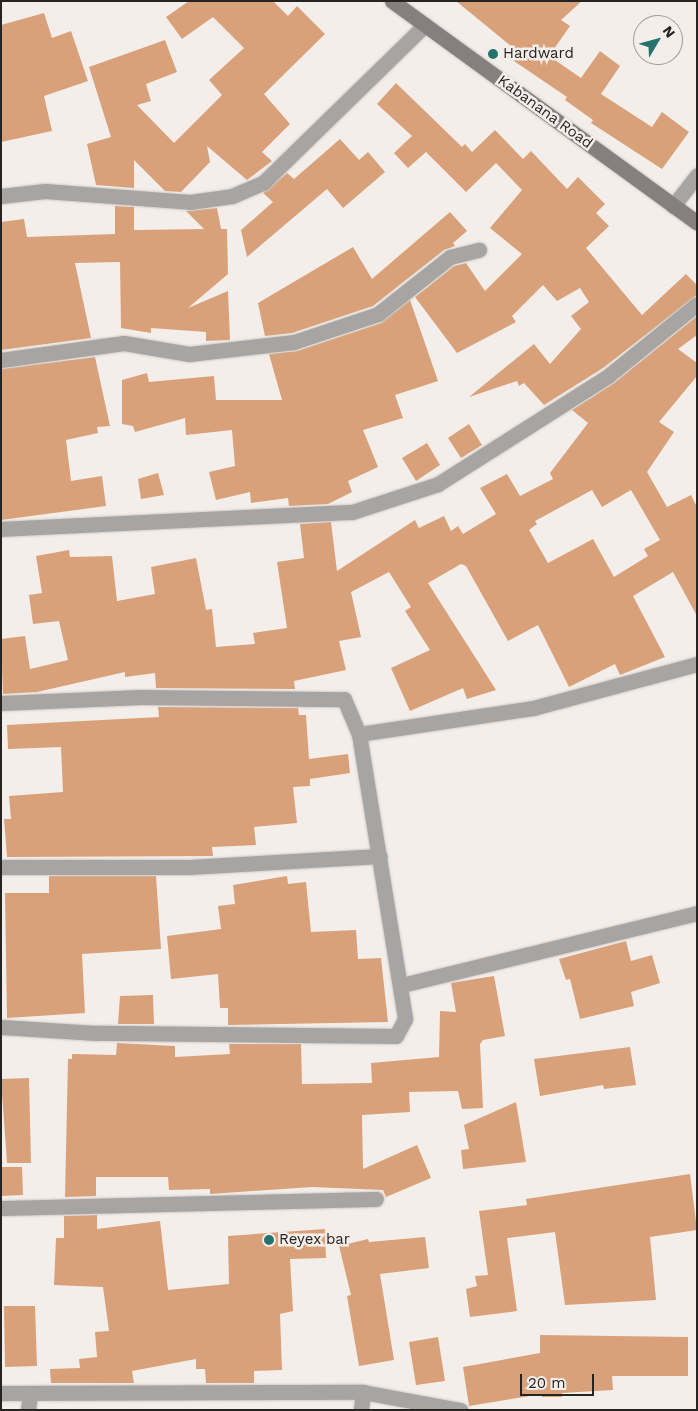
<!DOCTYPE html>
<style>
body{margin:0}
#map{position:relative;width:698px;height:1411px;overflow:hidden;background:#f4eeea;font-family:"Work Sans",sans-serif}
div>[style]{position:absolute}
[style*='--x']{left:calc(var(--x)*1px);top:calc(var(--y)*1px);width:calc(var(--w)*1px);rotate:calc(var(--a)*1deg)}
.building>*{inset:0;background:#d8a179}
.roads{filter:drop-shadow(0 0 1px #cfcac6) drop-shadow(0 0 1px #cfcac6)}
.street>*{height:15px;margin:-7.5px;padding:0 7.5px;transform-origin:7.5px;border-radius:7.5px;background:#a7a4a4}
.secondary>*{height:15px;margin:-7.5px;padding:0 7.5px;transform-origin:7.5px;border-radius:7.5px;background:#85807f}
.dots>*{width:14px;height:14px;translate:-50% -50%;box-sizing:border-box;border:2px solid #f4eeea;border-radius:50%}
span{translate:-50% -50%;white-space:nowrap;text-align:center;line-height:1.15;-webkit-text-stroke:5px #f4eeea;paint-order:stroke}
.poi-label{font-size:15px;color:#262423}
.left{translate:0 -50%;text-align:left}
.street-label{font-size:15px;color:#262423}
.frame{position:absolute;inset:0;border:2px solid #262423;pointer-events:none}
.north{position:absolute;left:633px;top:15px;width:50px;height:50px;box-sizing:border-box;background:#f4eeea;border:1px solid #a29d9a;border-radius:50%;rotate:53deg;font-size:14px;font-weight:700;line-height:20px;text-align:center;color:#262423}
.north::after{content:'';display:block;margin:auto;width:18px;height:22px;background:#27726f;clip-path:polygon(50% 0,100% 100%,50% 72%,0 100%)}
.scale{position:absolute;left:520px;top:1374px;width:74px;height:22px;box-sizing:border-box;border:2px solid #262423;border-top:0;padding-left:6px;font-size:15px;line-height:18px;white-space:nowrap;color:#262423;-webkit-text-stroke:4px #f4eeea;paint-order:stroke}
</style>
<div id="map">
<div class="building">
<i style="clip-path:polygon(189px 1px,273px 1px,288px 16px,297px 6px,325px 34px,264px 94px,290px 124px,262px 152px,272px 161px,247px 180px,207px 146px,210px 162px,181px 192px,165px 191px,134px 160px,134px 188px,96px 185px,87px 144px,111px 137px,89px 67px,165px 40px,177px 72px,146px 84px,151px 101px,137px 105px,174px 143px,222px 95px,209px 80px,244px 48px,213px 17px,182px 39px,166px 17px)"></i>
<i style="clip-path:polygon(456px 1px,582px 1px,561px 20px,570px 26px,549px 56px,581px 78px,600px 51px,620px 66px,601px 94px,652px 127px,662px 112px,689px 132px,662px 169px,591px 123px,593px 120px,565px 100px,567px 97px,505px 55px,511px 46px)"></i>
<i style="clip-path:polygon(44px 13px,52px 38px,71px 31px,88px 81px,44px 96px,52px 131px,1px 142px,1px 25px)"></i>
<i style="clip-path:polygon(396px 83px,462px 147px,465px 144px,472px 152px,495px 130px,523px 159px,531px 151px,567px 189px,578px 177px,605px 204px,596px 213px,609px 226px,586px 248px,642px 315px,686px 274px,697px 285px,697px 295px,603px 368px,544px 405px,524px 383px,519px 386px,517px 381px,469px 397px,534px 344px,550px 364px,581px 329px,571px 316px,589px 302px,580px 288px,557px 301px,543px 285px,512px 316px,516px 322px,457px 353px,415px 297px,454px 266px,466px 263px,485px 291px,522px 254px,490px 228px,522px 190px,496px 163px,466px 192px,426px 152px,408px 168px,394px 153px,412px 136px,377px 104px)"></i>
<i style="clip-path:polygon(340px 139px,359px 160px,368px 152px,385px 172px,343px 208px,327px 189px,247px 257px,241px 230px,273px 202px,263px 193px,287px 173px,294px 179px)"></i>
<i style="clip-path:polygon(115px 206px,134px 207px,134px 230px,204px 229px,186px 211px,217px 208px,221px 229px,227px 229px,228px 274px,188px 308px,228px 291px,230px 340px,206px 341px,206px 332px,151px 328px,151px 333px,121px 328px,120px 262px,75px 263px,91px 338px,1px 350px,1px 222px,24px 219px,27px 237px,115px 234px)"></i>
<i style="clip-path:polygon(450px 212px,467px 231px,453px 243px,455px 246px,444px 250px,373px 306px,292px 333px,265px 336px,258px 303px,353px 247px,372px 279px)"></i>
<i style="clip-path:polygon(410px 300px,438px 381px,395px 395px,403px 418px,363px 430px,378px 467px,348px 481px,352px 492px,328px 504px,289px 506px,288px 498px,251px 503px,250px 492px,216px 500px,209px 472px,235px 466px,232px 430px,186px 435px,185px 418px,135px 432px,133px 426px,122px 424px,122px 380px,147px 373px,149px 382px,214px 376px,216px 400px,282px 400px,269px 354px,297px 351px,381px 323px)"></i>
<i style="clip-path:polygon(evenodd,697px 316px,697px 335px,678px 349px,697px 363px,697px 376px,659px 422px,674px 432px,647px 472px,667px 507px,691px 495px,697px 507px,697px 616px,673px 572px,633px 596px,665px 657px,620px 675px,615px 664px,569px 687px,538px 625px,508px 641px,466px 566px,461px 564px,428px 583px,496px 690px,467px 699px,463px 688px,410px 711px,391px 668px,430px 650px,405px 611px,411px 607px,389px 572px,351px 592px,361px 637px,339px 641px,346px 670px,294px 681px,295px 689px,156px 688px,155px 673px,125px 677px,125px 672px,37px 692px,3px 694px,1px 639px,25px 636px,30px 669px,68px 660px,59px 621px,33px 624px,29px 595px,42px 593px,36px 556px,69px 550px,70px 557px,112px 556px,117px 601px,155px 594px,151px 567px,196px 558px,206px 610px,212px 609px,216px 647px,255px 644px,253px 633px,287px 628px,277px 562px,304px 558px,300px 524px,331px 522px,337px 571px,415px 520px,419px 528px,444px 516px,451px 531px,458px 526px,463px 534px,496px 514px,480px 488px,507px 474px,520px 496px,553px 479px,550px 473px,588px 423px,572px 410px,614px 383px,697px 316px,592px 490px,602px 507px,631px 490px,660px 540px,644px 549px,648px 556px,614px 577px,593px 539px,548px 563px,529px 530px,537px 524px,535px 521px,592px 490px)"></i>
<i style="clip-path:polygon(95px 357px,110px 426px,97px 427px,98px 433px,66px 440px,71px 481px,102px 476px,106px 506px,1px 520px,1px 369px)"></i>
<i style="clip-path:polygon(469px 424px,482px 445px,461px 458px,448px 438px)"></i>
<i style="clip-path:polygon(427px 443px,440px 465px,416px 481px,402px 458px)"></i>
<i style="clip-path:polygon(158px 473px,164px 495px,141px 499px,138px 479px)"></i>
<i style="clip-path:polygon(158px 707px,298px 708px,299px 715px,306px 715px,309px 759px,348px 754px,350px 773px,310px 779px,310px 786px,293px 787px,297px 823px,254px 827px,256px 845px,212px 847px,213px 856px,7px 857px,4px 819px,11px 819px,9px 796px,63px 792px,61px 747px,8px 749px,7px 725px,159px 717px)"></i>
<i style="clip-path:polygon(49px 876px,156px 876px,161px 949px,82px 954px,85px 1013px,7px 1018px,5px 893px,49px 893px)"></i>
<i style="clip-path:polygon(287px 876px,288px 884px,306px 882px,311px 932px,356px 930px,358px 959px,381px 958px,388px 1022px,228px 1025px,228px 1008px,220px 1008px,218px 974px,171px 979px,167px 936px,221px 929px,218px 906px,235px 904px,233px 885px)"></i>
<i style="clip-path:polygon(626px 941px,631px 961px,652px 955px,660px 983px,631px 992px,634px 1006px,580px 1019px,570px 979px,566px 980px,559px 959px)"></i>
<i style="clip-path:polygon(494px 976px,505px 1036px,483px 1040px,480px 1044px,483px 1108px,462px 1109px,458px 1091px,409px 1092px,410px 1112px,362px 1115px,363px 1169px,417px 1145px,431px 1178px,386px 1197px,383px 1190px,312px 1187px,210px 1194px,210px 1189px,169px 1190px,168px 1177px,96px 1177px,96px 1196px,65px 1197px,68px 1059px,72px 1059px,72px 1054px,116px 1055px,117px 1043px,175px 1046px,175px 1057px,230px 1054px,229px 1044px,301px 1044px,302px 1084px,372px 1083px,371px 1063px,439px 1057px,440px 1011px,456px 1012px,451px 983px)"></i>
<i style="clip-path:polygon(153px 995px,154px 1024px,118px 1024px,120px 996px)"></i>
<i style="clip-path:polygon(630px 1047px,636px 1085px,604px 1089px,603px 1085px,540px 1096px,534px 1059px)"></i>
<i style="clip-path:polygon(29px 1078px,31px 1163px,7px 1163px,1px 1079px)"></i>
<i style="clip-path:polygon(516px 1102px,526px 1162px,463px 1169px,461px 1150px,469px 1149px,464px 1125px)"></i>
<i style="clip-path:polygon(1px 1167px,22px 1167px,23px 1195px,1px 1196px)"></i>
<i style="clip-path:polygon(690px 1174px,697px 1230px,650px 1237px,656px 1300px,565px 1305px,555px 1232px,507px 1238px,517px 1311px,470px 1317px,466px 1289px,477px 1286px,475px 1276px,488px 1275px,479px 1211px,527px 1205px,526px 1199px)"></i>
<i style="clip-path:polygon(97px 1215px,97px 1229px,160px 1221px,168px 1290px,229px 1284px,228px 1236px,325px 1229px,326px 1258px,290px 1259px,293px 1311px,280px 1314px,282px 1370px,254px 1371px,254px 1383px,206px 1383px,205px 1369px,196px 1369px,196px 1359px,132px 1371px,134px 1383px,51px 1383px,50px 1369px,80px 1368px,79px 1359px,97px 1357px,95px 1332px,109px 1331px,103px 1287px,54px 1285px,56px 1238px,64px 1238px,64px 1216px)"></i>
<i style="clip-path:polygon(425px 1237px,429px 1268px,380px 1274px,394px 1360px,359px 1366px,347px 1296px,351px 1295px,339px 1246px,368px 1239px,369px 1242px)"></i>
<i style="clip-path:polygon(4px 1306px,35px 1306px,37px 1366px,5px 1367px)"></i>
<i style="clip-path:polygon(540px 1335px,688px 1337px,688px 1376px,612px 1376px,613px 1390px,562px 1393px,562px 1397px,542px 1397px,542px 1394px,469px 1406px,463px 1367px,540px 1353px)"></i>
<i style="clip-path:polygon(438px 1337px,445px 1381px,416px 1385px,409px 1342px)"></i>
</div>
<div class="roads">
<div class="street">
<i style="--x:1;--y:196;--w:44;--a:-6.5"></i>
<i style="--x:45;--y:191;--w:145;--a:4.3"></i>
<i style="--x:190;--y:202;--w:42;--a:-8.1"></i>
<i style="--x:232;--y:196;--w:34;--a:-23"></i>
<i style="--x:263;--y:183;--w:226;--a:-44.3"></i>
<i style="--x:673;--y:206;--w:39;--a:-52"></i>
<i style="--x:1;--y:360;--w:124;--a:-7.9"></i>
<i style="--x:124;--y:343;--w:66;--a:9.6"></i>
<i style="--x:189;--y:354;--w:106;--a:-6.5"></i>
<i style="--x:294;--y:342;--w:89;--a:-18.4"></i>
<i style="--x:378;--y:314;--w:92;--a:-38.4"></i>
<i style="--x:450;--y:257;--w:30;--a:-14"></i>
<i style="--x:1;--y:529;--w:351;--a:-2.8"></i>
<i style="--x:352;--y:512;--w:90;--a:-18"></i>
<i style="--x:438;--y:484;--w:201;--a:-32.4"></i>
<i style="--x:608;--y:376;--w:114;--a:-39"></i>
<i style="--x:1;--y:703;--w:139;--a:-2.5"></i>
<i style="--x:140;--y:697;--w:204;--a:0.6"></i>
<i style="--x:344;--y:699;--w:38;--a:67"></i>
<i style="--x:359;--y:734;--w:289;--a:80.8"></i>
<i style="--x:405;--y:1019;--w:19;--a:118"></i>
<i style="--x:396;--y:1036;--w:300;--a:-179.4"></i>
<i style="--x:96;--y:1033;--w:95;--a:-176.4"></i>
<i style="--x:359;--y:734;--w:176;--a:-8.5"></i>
<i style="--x:533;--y:708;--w:170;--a:-15"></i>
<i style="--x:1;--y:867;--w:188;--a:0"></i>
<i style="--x:189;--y:867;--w:191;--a:-3.3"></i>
<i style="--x:402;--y:985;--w:304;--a:-13.7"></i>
<i style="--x:1;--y:1208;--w:375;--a:-1.4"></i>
<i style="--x:1;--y:1393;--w:362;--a:-0.2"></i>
<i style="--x:363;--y:1392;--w:99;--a:10.5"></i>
<i style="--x:28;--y:1410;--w:17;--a:-83"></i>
<i style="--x:361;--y:1410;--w:18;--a:-84"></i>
</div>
<div class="secondary">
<i style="--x:392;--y:1;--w:377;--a:36"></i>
</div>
</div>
<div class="dots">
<i style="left:493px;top:54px;background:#27726f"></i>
<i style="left:269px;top:1240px;background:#27726f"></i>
</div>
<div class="poi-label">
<span class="left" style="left:503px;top:54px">Hardward</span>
<span class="left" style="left:279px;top:1240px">Reyex bar</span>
</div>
<div class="street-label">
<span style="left:545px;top:112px;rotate:36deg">Kabanana Road</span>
</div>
<div class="frame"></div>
<div class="north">N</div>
<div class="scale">20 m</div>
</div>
